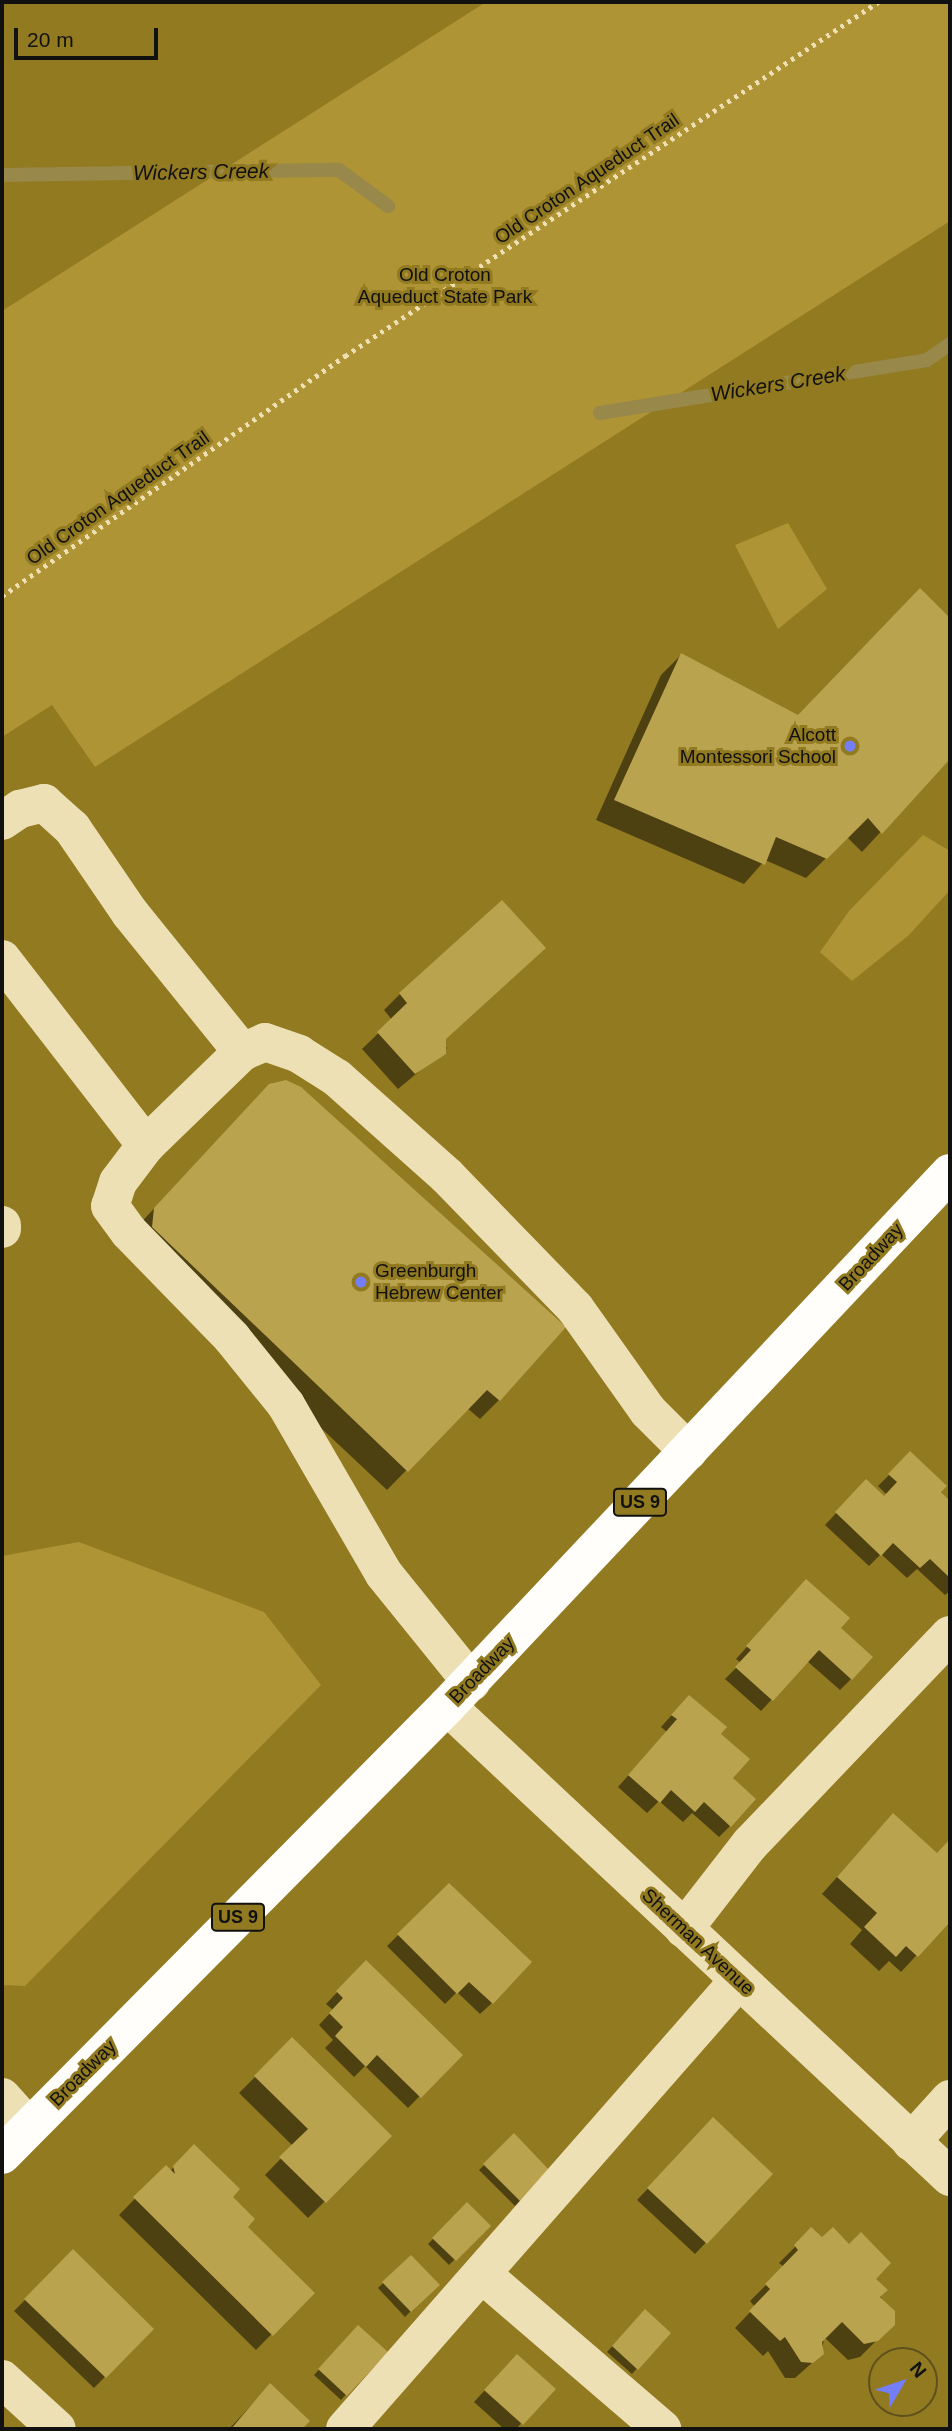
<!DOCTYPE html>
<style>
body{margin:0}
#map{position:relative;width:952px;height:2431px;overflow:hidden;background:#927a21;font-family:Helvetica,sans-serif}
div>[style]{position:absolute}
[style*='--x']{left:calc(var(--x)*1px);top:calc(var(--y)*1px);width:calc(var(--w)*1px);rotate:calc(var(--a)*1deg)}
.green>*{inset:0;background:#af9435}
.shadow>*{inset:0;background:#0007}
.stream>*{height:14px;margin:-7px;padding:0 7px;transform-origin:7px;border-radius:7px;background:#98884a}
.building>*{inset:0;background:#baa34e}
.path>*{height:4.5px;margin-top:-2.25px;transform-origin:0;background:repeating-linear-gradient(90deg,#ede0b4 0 3.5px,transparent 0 8.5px)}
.minor>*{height:38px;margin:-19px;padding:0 19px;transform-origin:19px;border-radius:19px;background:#ede0b4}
.major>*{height:38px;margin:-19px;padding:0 19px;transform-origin:19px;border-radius:19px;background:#fffefa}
.dots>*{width:19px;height:19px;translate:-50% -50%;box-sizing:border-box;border:4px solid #927a21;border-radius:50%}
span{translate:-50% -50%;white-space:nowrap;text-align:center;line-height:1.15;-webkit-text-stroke:6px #927a21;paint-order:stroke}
.shield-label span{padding:2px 5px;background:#927a21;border:2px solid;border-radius:5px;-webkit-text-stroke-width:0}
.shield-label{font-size:18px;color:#111;font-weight:700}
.street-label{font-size:19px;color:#111}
.park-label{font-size:19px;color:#111}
.poi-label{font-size:19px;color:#111}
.right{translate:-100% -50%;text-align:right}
.left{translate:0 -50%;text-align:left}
.water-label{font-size:21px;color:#111;font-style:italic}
.frame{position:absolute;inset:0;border:4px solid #111;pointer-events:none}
.north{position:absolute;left:868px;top:2347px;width:70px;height:70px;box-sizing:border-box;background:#927a21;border:2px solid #5e501b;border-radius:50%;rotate:51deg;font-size:19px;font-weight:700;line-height:28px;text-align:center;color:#111}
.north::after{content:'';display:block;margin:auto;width:24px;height:32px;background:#757ef9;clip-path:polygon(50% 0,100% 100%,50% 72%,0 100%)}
.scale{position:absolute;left:14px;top:28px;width:144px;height:32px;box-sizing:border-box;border:4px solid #111;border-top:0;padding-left:9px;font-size:21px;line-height:24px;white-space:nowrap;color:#111;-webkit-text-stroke:5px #927a21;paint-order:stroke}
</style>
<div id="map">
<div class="green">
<i style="clip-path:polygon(486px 2px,950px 2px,950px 221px,95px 767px,52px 705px,2px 737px,2px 311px)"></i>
<i style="clip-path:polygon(788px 523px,827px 589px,778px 629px,735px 545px)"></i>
<i style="clip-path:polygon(923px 835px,950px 851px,950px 890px,909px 935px,852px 981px,820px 952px,849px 911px)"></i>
<i style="clip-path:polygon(79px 1542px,264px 1612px,321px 1685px,25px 1986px,2px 1985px,2px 1556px)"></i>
</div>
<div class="shadow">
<i style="clip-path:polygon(920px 591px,950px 620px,950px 757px,862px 852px,847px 837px,806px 878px,765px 860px,744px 884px,596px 820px,661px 675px,681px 655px,798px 717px)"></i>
<i style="clip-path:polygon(400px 994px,447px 1048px,398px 1089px,362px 1049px,392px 1020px,384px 1010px)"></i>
<i style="clip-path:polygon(250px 1106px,499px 1400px,480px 1419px,467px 1408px,387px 1490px,134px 1252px,134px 1230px)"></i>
<i style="clip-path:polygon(910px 1454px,950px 1503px,950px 1591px,945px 1595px,917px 1569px,907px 1578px,881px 1554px,869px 1566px,825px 1525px,866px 1481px,884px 1498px,887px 1495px,878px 1486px)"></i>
<i style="clip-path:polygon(795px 1593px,838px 1628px,851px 1679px,840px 1690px,807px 1661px,761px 1711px,725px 1679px,741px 1663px,736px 1659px)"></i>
<i style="clip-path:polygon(678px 1708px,719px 1734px,731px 1778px,730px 1826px,719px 1837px,692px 1813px,683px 1822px,659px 1801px,647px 1813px,618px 1787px,667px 1732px,661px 1727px)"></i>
<i style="clip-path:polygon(877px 1832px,936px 1855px,950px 1841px,950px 1919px,901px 1972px,889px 1961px,879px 1971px,850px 1944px,862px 1930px,822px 1894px)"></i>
<i style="clip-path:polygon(449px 1885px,492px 2003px,480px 2014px,457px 1992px,445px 2004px,387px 1946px)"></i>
<i style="clip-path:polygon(366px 1962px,460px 2055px,408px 2108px,365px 2066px,354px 2077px,325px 2048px,333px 2040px,319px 2025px,333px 2010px,326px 2004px)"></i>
<i style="clip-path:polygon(292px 2040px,390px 2136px,308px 2218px,265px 2175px,293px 2146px,239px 2093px)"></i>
<i style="clip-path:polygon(702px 2131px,771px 2174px,695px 2254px,637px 2200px)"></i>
<i style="clip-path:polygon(514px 2136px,549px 2172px,515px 2206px,479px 2170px)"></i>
<i style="clip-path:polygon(194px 2147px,245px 2227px,312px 2293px,256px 2350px,119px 2215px,166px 2167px,171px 2170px)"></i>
<i style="clip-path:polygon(467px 2204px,488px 2226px,449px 2265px,428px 2244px)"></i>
<i style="clip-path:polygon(812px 2230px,873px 2279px,893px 2324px,860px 2357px,848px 2360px,824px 2337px,822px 2354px,795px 2378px,785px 2378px,768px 2351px,763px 2356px,735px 2328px,755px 2307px,750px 2301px,784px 2267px,779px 2263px)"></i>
<i style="clip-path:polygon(73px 2252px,152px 2329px,94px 2388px,14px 2311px)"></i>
<i style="clip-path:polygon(411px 2257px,437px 2285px,405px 2317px,378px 2288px)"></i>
<i style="clip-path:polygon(645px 2311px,669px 2333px,632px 2374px,607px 2352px)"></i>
<i style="clip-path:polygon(358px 2327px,385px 2352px,341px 2400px,314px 2375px)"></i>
<i style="clip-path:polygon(506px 2367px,553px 2389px,516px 2429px,504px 2429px,474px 2402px)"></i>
<i style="clip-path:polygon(259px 2397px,308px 2421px,300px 2429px,229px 2429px)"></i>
</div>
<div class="stream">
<i style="--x:2;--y:175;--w:337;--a:-0.9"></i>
<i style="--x:339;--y:170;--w:61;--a:36.3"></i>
<i style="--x:600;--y:413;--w:331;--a:-9.2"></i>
<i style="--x:927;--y:360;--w:28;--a:-35"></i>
</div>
<div class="building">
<i style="clip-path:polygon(920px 588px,950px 618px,950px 759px,882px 834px,868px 818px,827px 859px,776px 837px,765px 865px,614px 800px,681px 653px,798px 715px)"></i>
<i style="clip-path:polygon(502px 900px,546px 948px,446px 1039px,446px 1054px,415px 1074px,377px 1032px,407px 1003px,399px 993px)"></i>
<i style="clip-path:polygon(286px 1080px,301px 1087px,566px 1327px,500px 1401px,487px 1390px,408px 1472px,152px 1227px,154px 1208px,269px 1084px)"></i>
<i style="clip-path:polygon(910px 1451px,947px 1486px,941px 1492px,950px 1501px,950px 1578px,930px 1559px,920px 1568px,893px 1543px,881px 1556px,835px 1512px,866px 1479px,884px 1496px,897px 1482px,888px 1474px)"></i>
<i style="clip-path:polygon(806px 1579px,850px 1618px,841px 1628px,873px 1657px,852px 1680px,819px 1650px,773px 1701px,735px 1667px,751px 1650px,746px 1646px)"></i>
<i style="clip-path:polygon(689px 1695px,727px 1727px,721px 1734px,750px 1759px,733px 1778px,756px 1799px,731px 1827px,704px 1802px,695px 1812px,671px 1790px,660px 1803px,628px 1775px,677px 1719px,671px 1715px)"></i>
<i style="clip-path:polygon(893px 1813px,937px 1853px,950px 1839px,950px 1922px,918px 1957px,906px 1946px,896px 1957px,864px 1927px,877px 1913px,837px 1877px)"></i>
<i style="clip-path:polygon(449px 1883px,532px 1962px,493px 2004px,469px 1982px,457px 1994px,397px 1934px)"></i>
<i style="clip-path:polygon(366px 1960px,463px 2055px,421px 2098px,377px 2055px,366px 2067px,335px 2036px,343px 2027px,329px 2013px,343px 1998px,336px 1991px)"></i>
<i style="clip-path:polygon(292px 2037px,392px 2136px,326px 2203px,279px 2157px,308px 2129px,254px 2076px)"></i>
<i style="clip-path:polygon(713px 2117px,773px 2174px,707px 2244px,647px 2188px)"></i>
<i style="clip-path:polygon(514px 2133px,551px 2172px,521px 2202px,483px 2164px)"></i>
<i style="clip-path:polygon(194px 2144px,240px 2189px,233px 2197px,255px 2219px,248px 2227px,315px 2293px,273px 2336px,133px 2197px,166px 2165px,175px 2174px,173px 2166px)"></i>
<i style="clip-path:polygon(467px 2202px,491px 2226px,456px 2261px,432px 2238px)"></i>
<i style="clip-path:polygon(811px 2227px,822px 2237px,833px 2227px,849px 2244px,861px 2232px,891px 2263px,876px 2279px,888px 2290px,880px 2297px,895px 2311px,895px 2325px,878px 2341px,864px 2344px,842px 2322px,822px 2342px,824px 2354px,813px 2363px,801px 2362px,785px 2337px,780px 2341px,749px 2311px,770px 2289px,765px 2284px,798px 2250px,794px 2245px)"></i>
<i style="clip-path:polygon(73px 2249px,154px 2329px,106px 2378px,24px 2299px)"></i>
<i style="clip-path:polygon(411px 2255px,440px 2285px,411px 2312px,382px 2282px)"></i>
<i style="clip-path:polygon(645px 2309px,671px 2333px,638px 2370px,612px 2346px)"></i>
<i style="clip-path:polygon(358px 2325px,388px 2352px,347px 2396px,318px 2369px)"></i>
<i style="clip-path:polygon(517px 2354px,556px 2389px,523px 2425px,484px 2390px)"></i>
<i style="clip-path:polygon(270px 2383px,310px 2421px,302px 2429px,231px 2429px)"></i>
</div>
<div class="path">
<i style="--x:2;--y:596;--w:419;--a:-35"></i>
<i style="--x:345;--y:356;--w:640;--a:-33.59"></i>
</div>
<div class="minor">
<i style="--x:2;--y:821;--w:22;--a:-34"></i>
<i style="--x:20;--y:809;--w:25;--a:-14"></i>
<i style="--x:44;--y:803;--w:38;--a:42"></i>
<i style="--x:72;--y:828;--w:103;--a:55.7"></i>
<i style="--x:130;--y:913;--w:179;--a:51.1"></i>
<i style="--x:242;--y:1052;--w:25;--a:-23"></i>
<i style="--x:265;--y:1042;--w:36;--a:19"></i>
<i style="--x:299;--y:1054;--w:45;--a:32.3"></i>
<i style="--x:337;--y:1078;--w:147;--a:41.7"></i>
<i style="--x:447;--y:1176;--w:184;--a:45.9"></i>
<i style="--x:575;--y:1308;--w:126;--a:54.7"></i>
<i style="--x:648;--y:1411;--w:57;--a:45"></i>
<i style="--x:2;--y:959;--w:235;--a:52.3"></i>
<i style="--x:242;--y:1052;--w:134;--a:135.9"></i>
<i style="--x:146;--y:1145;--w:46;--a:127.1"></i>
<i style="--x:118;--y:1182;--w:25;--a:108"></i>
<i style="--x:110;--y:1206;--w:32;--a:54"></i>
<i style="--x:129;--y:1232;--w:148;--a:45.8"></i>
<i style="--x:232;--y:1338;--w:86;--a:51.1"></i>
<i style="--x:286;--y:1405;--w:195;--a:59.9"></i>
<i style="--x:384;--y:1574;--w:139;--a:51.1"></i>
<i style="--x:2;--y:1225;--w:4;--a:90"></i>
<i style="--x:447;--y:1706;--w:689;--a:43.12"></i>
<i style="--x:684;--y:1929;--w:108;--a:-52.2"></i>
<i style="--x:750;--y:1844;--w:289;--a:-46.3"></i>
<i style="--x:2;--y:2097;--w:40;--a:48"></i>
<i style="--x:911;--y:2142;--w:58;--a:-47.8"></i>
<i style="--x:482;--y:2274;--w:238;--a:40.7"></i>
<i style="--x:2;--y:2379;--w:74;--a:42.3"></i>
<i style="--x:345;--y:2429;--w:597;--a:-48.73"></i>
</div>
<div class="major">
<i style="--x:2;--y:2155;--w:632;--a:-45.26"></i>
<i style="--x:447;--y:1706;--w:733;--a:-46.66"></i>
</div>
<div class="dots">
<i style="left:850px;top:746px;background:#757ef9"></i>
<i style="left:361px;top:1282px;background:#757ef9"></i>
</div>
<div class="shield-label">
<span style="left:640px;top:1502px">US 9</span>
<span style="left:238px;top:1917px">US 9</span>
</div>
<div class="street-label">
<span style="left:587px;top:179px;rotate:-34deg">Old Croton Aqueduct Trail</span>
<span style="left:118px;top:498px;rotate:-35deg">Old Croton Aqueduct Trail</span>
<span style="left:871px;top:1257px;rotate:-47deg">Broadway</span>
<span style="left:482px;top:1670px;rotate:-46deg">Broadway</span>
<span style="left:698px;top:1942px;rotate:43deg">Sherman Avenue</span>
<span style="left:83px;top:2073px;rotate:-45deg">Broadway</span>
</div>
<div class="park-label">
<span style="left:445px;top:286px">Old Croton<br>Aqueduct State Park</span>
</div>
<div class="poi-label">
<span class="right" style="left:836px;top:746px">Alcott<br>Montessori School</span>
<span class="left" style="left:375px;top:1282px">Greenburgh<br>Hebrew Center</span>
</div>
<div class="water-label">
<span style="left:201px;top:172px;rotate:-1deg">Wickers Creek</span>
<span style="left:778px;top:384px;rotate:-9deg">Wickers Creek</span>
</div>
<div class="frame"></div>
<div class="north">N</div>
<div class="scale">20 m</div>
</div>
